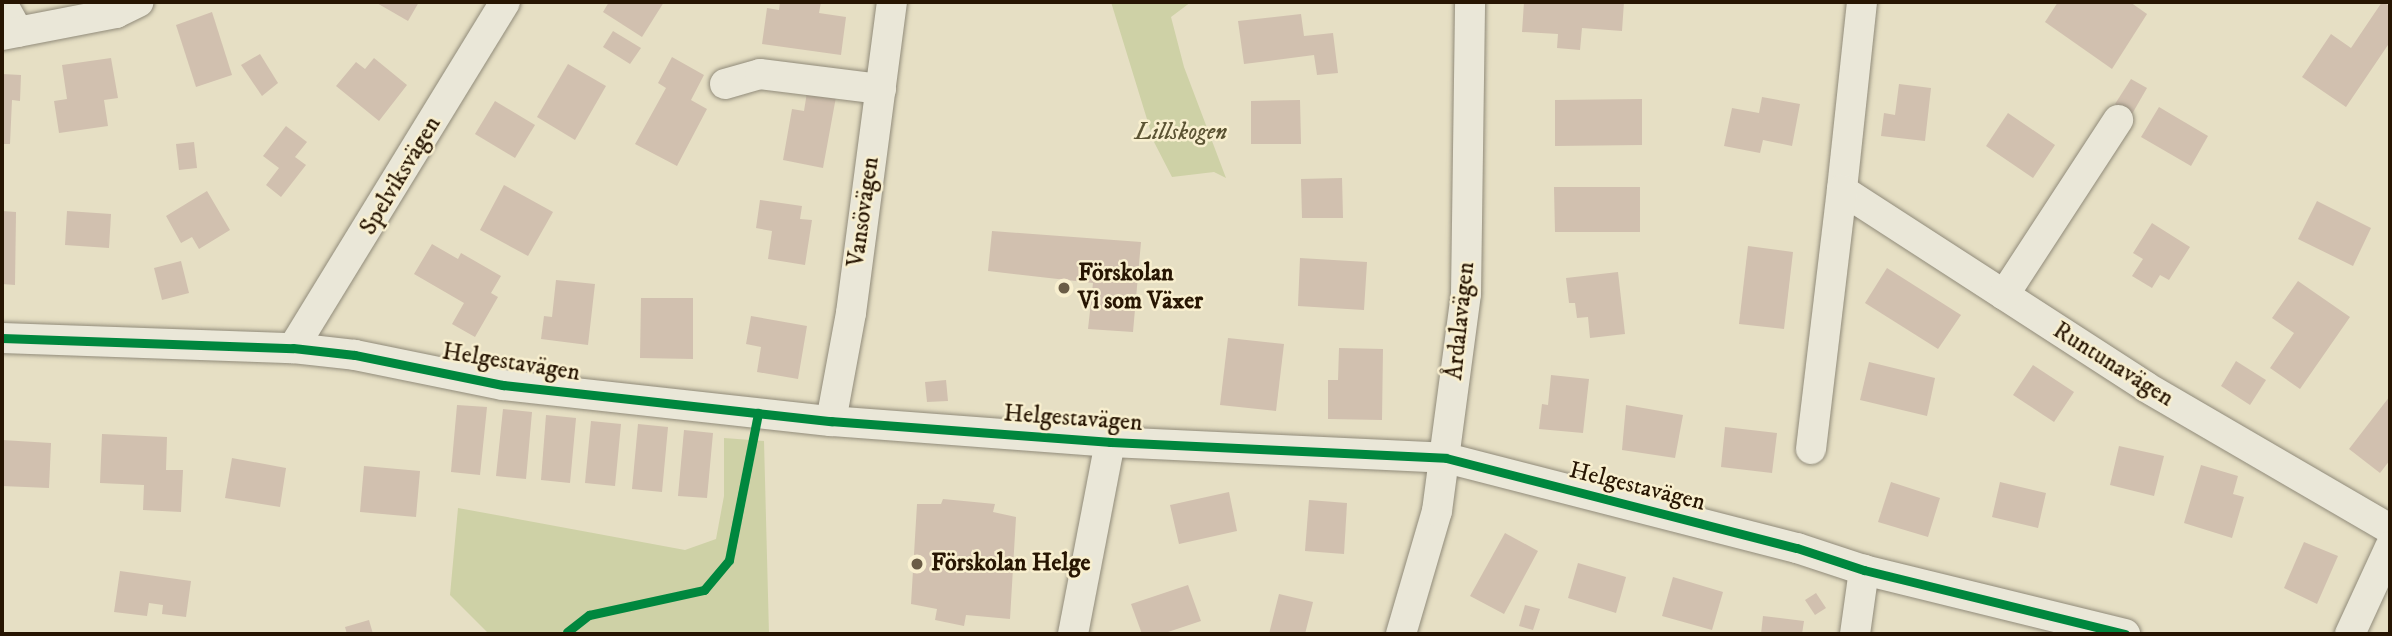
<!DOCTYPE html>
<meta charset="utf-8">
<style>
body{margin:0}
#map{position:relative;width:2392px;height:636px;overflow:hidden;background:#e6dfc4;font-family:"IM FELL DW Pica",serif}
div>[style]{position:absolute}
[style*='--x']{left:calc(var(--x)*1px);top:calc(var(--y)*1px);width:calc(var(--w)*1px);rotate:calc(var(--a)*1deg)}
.green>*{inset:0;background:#ced1a6}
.building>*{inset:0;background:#d1c0af}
.roads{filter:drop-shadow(0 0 2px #918b7a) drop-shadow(0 0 2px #918b7a)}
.minor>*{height:30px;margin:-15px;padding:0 15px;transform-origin:15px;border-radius:15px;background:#eae7d8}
.cycleway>*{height:9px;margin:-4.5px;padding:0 4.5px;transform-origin:4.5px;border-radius:4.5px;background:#00873e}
.dots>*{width:19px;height:19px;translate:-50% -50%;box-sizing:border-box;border:4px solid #f8efcf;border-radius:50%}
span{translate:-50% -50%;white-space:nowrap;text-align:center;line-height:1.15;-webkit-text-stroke:5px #f8efcf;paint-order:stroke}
.park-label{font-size:24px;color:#5b5333;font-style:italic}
.street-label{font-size:24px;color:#271502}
.poi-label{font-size:24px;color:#271502;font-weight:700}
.left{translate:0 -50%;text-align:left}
.frame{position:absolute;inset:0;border:4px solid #271502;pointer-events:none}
</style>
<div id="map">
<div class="green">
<i style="clip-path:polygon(1111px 2px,1191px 2px,1171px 17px,1184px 67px,1226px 178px,1214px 172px,1172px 177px,1154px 142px)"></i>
<i style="clip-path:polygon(724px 438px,764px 441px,769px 634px,489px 634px,450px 595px,458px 508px,685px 550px,716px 539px,724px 496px)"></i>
</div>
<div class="building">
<i style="clip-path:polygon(375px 2px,419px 2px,408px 21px)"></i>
<i style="clip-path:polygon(609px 2px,664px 2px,642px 37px,603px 12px)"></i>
<i style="clip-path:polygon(780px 2px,821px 2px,819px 13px,846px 17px,841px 55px,762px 44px,767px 8px,779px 10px)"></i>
<i style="clip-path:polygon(1524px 2px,1624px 2px,1622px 31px,1582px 28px,1580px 50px,1557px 48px,1558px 34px,1522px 32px)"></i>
<i style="clip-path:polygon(2058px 2px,2130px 2px,2147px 14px,2112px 69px,2045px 22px)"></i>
<i style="clip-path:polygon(2382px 2px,2390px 6px,2390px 42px,2346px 107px,2302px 77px,2331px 34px,2351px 48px)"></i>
<i style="clip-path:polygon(212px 12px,232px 75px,196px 87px,176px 25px)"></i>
<i style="clip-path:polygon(1301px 14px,1304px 36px,1333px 33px,1338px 73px,1317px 75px,1314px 55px,1244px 64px,1238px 21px)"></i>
<i style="clip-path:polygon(613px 31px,641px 48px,630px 64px,603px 47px)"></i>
<i style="clip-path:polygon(260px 54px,278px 83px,262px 96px,241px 65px)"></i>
<i style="clip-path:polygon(672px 57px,704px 75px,691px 100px,707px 109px,677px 166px,635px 144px,666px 88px,658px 83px)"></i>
<i style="clip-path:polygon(111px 58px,118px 98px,104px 100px,108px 126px,59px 133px,54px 101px,67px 99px,62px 65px)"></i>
<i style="clip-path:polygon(374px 58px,407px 85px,379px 121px,336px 86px,356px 62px,365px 69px)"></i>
<i style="clip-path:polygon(568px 64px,606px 86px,575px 140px,537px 117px)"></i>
<i style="clip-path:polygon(2px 74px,21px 75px,20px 101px,12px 100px,10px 144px,2px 144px)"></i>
<i style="clip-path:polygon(2131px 79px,2147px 88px,2132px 114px,2115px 104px)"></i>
<i style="clip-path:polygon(1899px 84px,1931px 88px,1925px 141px,1881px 136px,1884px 113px,1895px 115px)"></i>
<i style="clip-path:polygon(807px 92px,836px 97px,823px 168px,783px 160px,792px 109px,804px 111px)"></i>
<i style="clip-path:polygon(1762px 97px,1800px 104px,1792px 146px,1763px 140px,1760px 153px,1724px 146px,1732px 108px,1759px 113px)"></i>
<i style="clip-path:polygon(1642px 99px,1642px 145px,1555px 146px,1555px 100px)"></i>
<i style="clip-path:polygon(1300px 100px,1301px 144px,1251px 144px,1251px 101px)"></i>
<i style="clip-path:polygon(495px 101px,535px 125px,515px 158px,475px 134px)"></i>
<i style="clip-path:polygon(2159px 107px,2208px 136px,2191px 166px,2141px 137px)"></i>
<i style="clip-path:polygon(2008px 113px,2055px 145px,2033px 178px,1986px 146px)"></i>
<i style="clip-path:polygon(286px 126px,307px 142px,295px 157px,306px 165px,281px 197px,266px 185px,279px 168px,263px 156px)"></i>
<i style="clip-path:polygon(194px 142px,197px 168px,179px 170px,176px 144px)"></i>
<i style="clip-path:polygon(1342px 178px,1343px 218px,1302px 218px,1301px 179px)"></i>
<i style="clip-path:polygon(504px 185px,553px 212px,528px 256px,480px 230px)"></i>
<i style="clip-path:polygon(1554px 187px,1640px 187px,1640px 232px,1555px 232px)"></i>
<i style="clip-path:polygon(207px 191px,230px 230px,199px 249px,192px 237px,181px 243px,166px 216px)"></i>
<i style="clip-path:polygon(760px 200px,802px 206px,800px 219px,812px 220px,805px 265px,768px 259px,772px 231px,756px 228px)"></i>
<i style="clip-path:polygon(2317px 201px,2371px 228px,2353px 266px,2298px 239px)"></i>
<i style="clip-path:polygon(2px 211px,16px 212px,15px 285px,2px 284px)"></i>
<i style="clip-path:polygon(67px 211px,111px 214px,109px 248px,65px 245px)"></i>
<i style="clip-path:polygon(2152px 223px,2190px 247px,2169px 280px,2160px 275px,2152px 288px,2132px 276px,2143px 259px,2133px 253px)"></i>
<i style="clip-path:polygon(992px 231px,1141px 242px,1133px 332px,1088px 329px,1093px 283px,988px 271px)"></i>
<i style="clip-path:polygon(432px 244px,458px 259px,461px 253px,501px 276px,491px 293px,498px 297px,475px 337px,452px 324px,464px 303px,414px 274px)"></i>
<i style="clip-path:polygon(1748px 246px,1793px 252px,1784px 329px,1739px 324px)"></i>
<i style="clip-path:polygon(1300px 258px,1367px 262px,1364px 310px,1298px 306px)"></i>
<i style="clip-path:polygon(181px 261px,189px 293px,162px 300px,154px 268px)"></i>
<i style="clip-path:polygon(1887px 268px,1961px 315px,1938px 349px,1865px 303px)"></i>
<i style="clip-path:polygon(1618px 272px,1625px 334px,1590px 338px,1588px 317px,1577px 318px,1575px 303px,1569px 303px,1566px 278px)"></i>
<i style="clip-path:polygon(556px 280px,595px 284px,588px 345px,541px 339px,544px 316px,552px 317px)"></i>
<i style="clip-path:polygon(2298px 281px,2350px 317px,2300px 389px,2270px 368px,2294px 333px,2272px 318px)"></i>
<i style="clip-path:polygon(641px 298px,693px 298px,693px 359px,640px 358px)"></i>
<i style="clip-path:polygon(751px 316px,807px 326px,798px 379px,757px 372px,761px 347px,746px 344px)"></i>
<i style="clip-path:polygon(1228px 338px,1284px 344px,1276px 411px,1220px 405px)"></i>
<i style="clip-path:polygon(1339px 348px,1383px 349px,1382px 420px,1328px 419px,1328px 380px,1338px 380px)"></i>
<i style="clip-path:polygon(2236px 361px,2266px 380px,2250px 405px,2221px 386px)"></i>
<i style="clip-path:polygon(1869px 362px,1935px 378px,1927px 416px,1860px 400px)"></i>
<i style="clip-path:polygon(2033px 365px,2074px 392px,2054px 422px,2013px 395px)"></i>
<i style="clip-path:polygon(1551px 375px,1589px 379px,1583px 433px,1539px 429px,1542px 404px,1548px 405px)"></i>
<i style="clip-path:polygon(946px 380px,948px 401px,927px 402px,925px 382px)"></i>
<i style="clip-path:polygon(2390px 396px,2390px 460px,2380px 473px,2349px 449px)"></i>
<i style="clip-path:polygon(457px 405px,487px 407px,480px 475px,451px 472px)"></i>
<i style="clip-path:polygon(1626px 405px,1683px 415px,1675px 458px,1622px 450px)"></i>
<i style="clip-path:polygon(503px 409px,532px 412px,526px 479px,496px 476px)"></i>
<i style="clip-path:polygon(546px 415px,576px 418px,570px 483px,541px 480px)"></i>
<i style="clip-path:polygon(591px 421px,621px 424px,615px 486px,585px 483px)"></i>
<i style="clip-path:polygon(638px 424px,668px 427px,662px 492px,632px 489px)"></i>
<i style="clip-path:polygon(1725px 427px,1777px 433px,1772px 473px,1721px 467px)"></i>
<i style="clip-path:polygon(684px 430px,713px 433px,707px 498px,678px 496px)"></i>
<i style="clip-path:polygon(102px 434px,167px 437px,166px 470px,183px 470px,181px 512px,143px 510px,144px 485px,100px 483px)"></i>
<i style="clip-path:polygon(2px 440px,51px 443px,49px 488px,2px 486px)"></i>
<i style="clip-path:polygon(2119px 446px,2164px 456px,2154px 496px,2110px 485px)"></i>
<i style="clip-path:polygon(232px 458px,286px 468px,280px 507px,225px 498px)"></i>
<i style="clip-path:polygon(2201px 465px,2238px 476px,2233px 494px,2244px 497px,2232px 538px,2184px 523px)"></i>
<i style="clip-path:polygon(364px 466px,420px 471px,416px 517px,360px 512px)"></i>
<i style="clip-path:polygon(1891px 482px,1940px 498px,1928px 537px,1878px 522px)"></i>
<i style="clip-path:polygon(2000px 482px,2046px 493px,2038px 528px,1992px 517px)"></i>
<i style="clip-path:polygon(1229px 492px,1237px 531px,1179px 544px,1170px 505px)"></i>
<i style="clip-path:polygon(943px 499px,995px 504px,993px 512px,1016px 517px,1010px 619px,966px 615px,964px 626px,935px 620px,937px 609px,911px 604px,917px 504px,941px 504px)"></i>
<i style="clip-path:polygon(1309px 500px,1347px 503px,1344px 554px,1305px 551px)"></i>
<i style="clip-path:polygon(1505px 533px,1538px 551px,1504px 614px,1470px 596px)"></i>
<i style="clip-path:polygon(2304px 542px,2338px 556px,2317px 604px,2284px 588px)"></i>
<i style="clip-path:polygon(1578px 563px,1626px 577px,1616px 613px,1568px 598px)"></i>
<i style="clip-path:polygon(120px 571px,191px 581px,186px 617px,162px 614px,163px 605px,149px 603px,147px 616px,114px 612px)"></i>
<i style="clip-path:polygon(1673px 577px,1723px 592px,1712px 630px,1662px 616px)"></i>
<i style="clip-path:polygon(1188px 585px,1201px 621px,1162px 634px,1142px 634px,1131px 604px)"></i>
<i style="clip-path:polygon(1816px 593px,1826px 608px,1815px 615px,1805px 600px)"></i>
<i style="clip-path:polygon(1279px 594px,1313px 602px,1305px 634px,1269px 634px)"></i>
<i style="clip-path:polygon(1525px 605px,1540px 609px,1533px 630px,1519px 626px)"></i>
<i style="clip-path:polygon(1763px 616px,1804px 621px,1802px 634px,1761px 634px)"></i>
<i style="clip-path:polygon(369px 620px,373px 634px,347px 634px,345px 627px)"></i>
</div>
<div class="roads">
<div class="minor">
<i style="--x:1862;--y:2;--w:189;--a:96.1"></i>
<i style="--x:1842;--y:190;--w:362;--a:32.9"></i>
<i style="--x:2146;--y:387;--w:282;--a:30.2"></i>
<i style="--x:2;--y:3;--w:33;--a:61"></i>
<i style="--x:2;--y:35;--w:116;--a:-10.9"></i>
<i style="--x:116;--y:13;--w:25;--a:-26"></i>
<i style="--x:725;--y:84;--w:36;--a:-16"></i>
<i style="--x:760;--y:74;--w:122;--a:7.1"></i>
<i style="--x:2004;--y:295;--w:209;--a:-56.9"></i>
<i style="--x:2;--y:338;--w:291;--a:2"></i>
<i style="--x:293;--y:348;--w:62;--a:6.4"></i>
<i style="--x:355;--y:355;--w:151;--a:11.5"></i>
<i style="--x:503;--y:385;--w:330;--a:6.3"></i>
<i style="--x:831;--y:421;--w:280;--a:4.3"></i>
<i style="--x:1110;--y:442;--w:336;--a:2.7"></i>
<i style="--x:1446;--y:458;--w:362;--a:14.4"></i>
<i style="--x:1797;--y:548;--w:71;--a:18.2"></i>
<i style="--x:1864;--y:570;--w:269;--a:13.8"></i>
<i style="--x:293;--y:348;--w:406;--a:-58.5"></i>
<i style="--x:831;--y:421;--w:110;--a:-79.5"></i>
<i style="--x:851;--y:313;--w:314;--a:-82.5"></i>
<i style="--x:1811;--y:449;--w:261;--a:-83.2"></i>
<i style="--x:1073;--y:634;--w:196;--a:-79.1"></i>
<i style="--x:1401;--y:634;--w:128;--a:-73.7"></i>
<i style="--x:1437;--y:511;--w:219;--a:-82.4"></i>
<i style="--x:1466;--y:294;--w:292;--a:-89.2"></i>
<i style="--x:1855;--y:634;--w:65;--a:-82"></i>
<i style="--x:2350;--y:634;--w:96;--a:-65.3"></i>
</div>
</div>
<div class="cycleway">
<i style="--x:2;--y:338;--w:291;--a:2"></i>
<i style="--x:293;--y:348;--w:62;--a:6.4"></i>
<i style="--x:355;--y:355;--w:151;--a:11.5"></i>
<i style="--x:503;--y:385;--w:330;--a:6.3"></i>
<i style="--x:831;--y:421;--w:280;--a:4.3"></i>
<i style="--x:1110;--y:442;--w:336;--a:2.7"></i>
<i style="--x:1446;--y:458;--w:362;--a:14.4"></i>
<i style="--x:1797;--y:548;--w:71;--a:18.2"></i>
<i style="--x:1864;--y:570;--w:269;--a:13.8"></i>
<i style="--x:567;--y:632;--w:28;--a:-38"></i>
<i style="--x:589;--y:615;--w:118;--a:-12.3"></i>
<i style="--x:704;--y:590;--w:39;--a:-50"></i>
<i style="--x:729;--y:560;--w:150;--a:-78.8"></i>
</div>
<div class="dots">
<i style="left:1064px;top:288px;background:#6a5c46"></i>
<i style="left:917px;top:564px;background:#6a5c46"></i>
</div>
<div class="park-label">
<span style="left:1181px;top:133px">Lillskogen</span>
</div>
<div class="street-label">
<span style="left:401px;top:176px;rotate:-59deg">Spelviksvägen</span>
<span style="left:864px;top:212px;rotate:-82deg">Vansövägen</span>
<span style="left:1461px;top:321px;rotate:-84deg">Årdalavägen</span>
<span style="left:511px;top:363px;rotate:9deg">Helgestavägen</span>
<span style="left:2113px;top:365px;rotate:32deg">Runtunavägen</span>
<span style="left:1073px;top:419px;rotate:4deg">Helgestavägen</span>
<span style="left:1637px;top:487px;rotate:14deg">Helgestavägen</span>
</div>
<div class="poi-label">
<span class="left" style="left:1078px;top:288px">Förskolan<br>Vi som Växer</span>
<span class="left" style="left:931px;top:564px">Förskolan Helge</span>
</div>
<div class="frame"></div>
</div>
